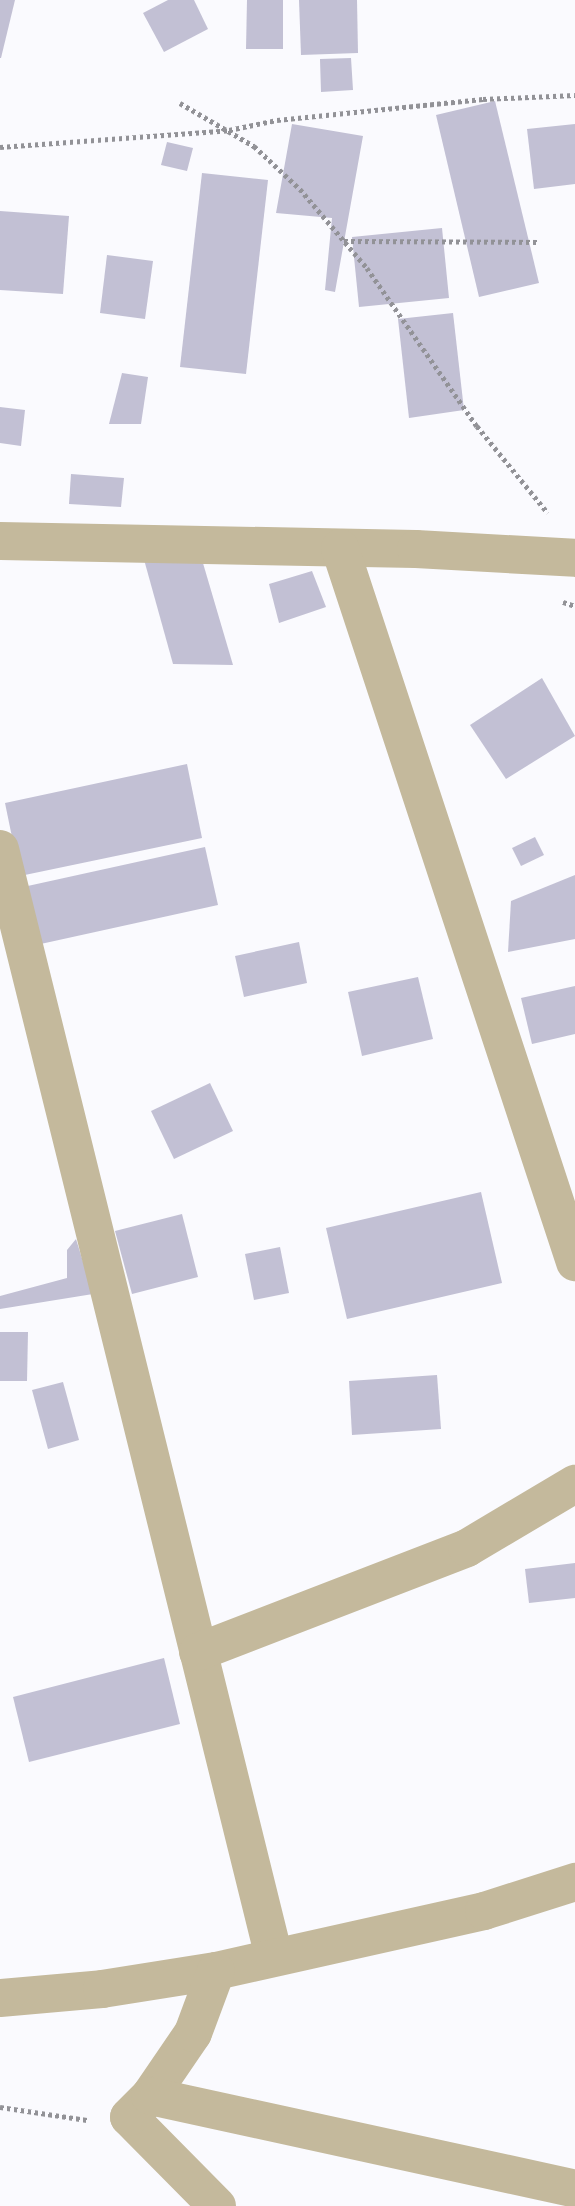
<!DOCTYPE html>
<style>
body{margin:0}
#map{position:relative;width:575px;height:2206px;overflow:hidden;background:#fafafe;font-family:"Fira Sans",sans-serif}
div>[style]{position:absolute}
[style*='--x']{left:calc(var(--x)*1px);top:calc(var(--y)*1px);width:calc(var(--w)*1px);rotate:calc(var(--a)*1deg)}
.building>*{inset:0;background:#c2c0d4}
.path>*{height:4.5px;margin-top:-2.25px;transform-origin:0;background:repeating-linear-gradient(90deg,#929297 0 3.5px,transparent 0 7px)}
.minor>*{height:38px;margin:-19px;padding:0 19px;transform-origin:19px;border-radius:19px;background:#c4b99c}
span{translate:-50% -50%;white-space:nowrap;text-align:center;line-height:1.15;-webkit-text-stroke:6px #fff;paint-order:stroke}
</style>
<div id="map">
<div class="building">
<i style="clip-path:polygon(0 0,15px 0,1px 58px,0 58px)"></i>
<i style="clip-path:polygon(168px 0,194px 0,208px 29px,164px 52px,143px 13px)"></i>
<i style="clip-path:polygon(247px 0,283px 0,283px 49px,246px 49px)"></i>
<i style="clip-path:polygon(299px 0,357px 0,358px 53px,301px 55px)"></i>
<i style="clip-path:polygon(351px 58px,353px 90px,321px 92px,320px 59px)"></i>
<i style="clip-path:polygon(495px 101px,539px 283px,479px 297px,436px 115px)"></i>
<i style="clip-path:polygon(292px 124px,363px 136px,335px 292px,325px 290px,332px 218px,276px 213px)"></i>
<i style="clip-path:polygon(575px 124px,575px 184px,534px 189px,527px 129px)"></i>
<i style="clip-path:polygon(167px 142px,193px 148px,187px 171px,161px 165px)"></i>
<i style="clip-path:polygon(202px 173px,268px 180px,246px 374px,180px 367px)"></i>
<i style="clip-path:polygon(0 211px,69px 216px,63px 294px,0 290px)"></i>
<i style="clip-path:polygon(442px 228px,449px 298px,359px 307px,352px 237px)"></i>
<i style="clip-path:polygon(107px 255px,153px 261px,145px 319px,100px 313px)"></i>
<i style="clip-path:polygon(453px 313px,464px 410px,409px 418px,398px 319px)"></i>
<i style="clip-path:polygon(122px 373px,148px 377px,141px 424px,109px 424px)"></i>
<i style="clip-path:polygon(0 407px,25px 410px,21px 446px,0 443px)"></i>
<i style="clip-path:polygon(71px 474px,124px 478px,121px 507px,69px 504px)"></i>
<i style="clip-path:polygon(200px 553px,233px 665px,173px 664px,143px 556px)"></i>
<i style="clip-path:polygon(312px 571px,326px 607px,279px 623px,269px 584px)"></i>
<i style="clip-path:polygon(542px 678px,575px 736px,506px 779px,470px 725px)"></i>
<i style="clip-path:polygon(187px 764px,202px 838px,20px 876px,5px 803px)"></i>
<i style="clip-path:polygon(535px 837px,544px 855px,521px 866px,512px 848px)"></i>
<i style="clip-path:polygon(205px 847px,218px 905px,27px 947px,14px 889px)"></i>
<i style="clip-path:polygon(575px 875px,575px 939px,508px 952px,511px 901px)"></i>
<i style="clip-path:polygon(299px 942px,307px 983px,244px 997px,235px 956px)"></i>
<i style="clip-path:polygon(418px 977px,433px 1039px,362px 1056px,348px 992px)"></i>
<i style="clip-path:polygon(575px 986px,575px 1034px,532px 1044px,521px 998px)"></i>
<i style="clip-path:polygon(210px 1083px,233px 1131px,174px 1159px,151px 1111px)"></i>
<i style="clip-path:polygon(481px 1192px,502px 1283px,347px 1319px,326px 1228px)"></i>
<i style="clip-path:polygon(182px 1214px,198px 1277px,132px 1294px,115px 1231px)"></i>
<i style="clip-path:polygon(76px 1239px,93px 1294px,0 1309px,0 1296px,67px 1278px,67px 1250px)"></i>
<i style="clip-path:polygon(280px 1247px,289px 1293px,254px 1300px,245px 1254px)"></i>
<i style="clip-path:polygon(0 1332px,28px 1332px,27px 1381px,0 1381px)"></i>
<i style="clip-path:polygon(437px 1375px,441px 1429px,352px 1435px,349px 1381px)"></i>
<i style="clip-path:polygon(63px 1382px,79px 1440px,48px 1449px,32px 1390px)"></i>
<i style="clip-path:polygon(575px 1563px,575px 1598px,529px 1603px,525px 1569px)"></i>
<i style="clip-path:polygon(164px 1658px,180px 1724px,29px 1762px,13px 1697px)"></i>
</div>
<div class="path">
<i style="--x:180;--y:103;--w:86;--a:30.2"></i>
<i style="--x:254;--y:146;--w:63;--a:43.1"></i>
<i style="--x:300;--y:189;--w:104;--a:49.7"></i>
<i style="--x:367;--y:268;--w:193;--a:55.2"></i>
<i style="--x:477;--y:426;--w:112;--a:50.8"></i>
<i style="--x:0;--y:147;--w:230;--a:-4.2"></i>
<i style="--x:229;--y:130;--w:49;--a:-11.8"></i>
<i style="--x:277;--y:120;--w:207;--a:-5.8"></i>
<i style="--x:483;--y:99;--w:92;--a:-2.5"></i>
<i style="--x:344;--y:241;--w:195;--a:0.3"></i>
<i style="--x:563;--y:602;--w:13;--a:18"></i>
<i style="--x:0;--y:2107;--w:88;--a:8.5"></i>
</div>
<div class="minor">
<i style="--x:0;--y:541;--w:416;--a:1.1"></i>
<i style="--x:416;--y:549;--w:159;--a:3.2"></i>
<i style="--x:340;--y:548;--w:752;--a:71.78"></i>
<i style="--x:0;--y:849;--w:1141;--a:76.11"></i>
<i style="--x:198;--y:1652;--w:288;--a:-21.1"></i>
<i style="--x:467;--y:1548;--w:126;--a:-30.7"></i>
<i style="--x:0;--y:1998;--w:102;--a:-5"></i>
<i style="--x:102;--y:1989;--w:115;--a:-9"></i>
<i style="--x:216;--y:1971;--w:275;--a:-12.6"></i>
<i style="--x:484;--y:1911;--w:96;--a:-17.7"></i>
<i style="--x:150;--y:2096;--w:76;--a:-55.7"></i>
<i style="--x:193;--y:2033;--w:66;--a:-69.6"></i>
<i style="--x:217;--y:2206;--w:125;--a:-134.7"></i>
<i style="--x:129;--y:2117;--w:30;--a:-45"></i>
<i style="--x:150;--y:2096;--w:435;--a:12.3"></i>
</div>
</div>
